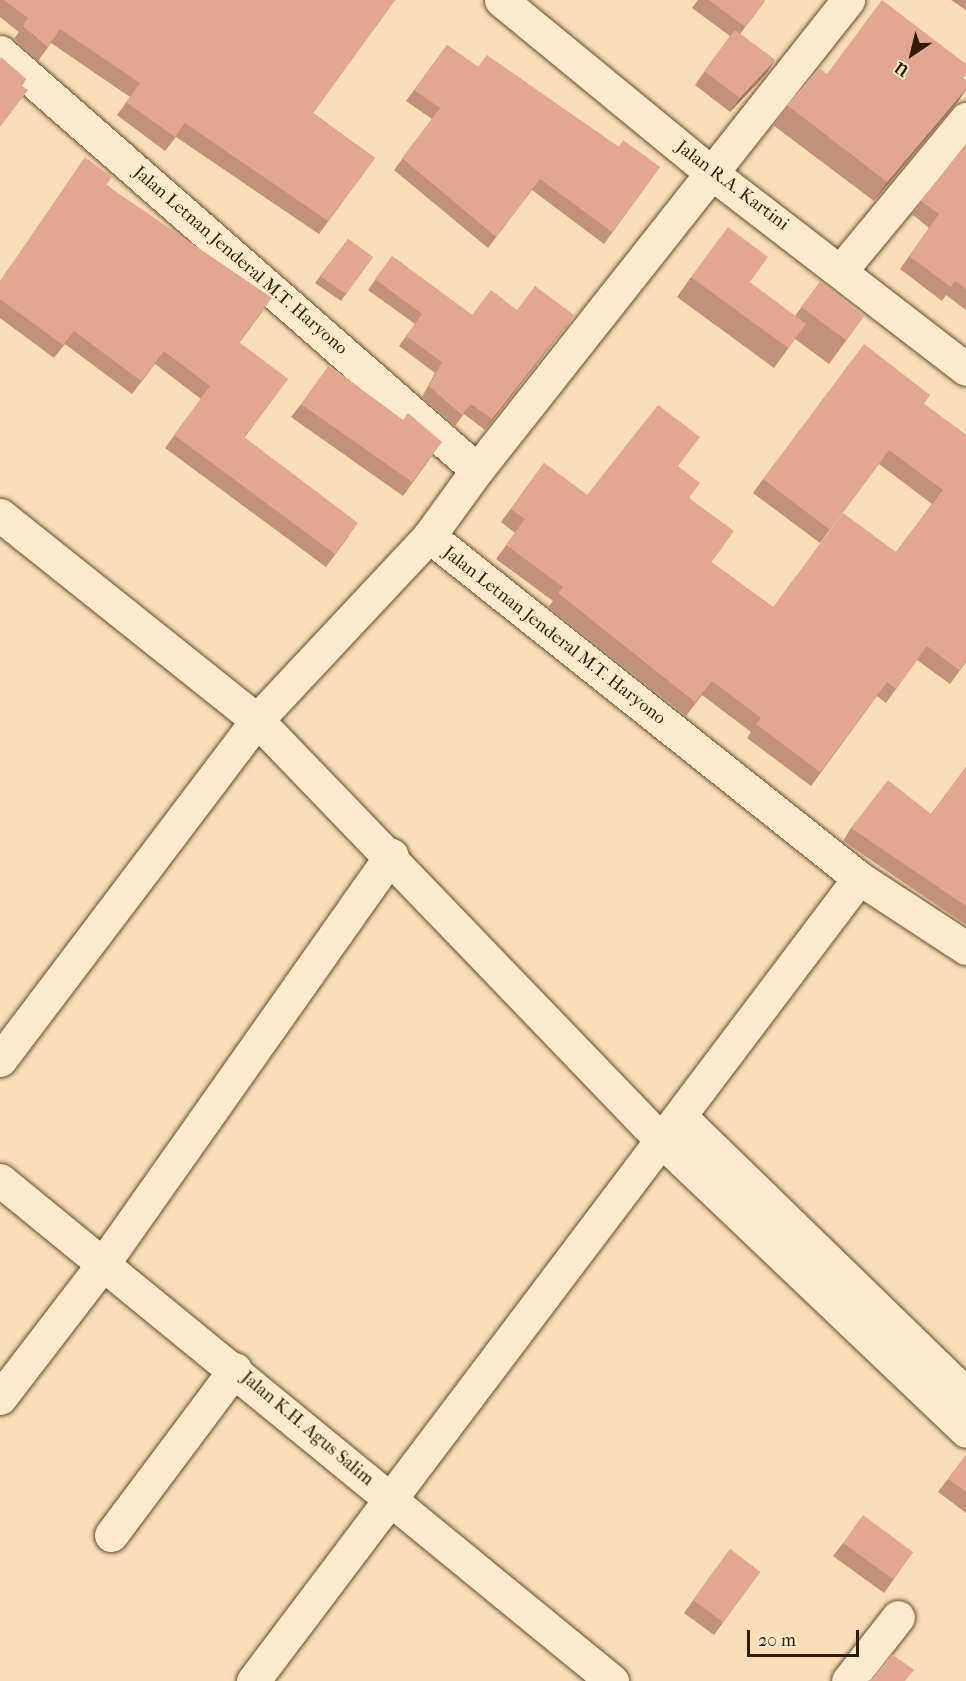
<!DOCTYPE html>
<style>
body{margin:0}
#map{position:relative;width:966px;height:1681px;overflow:hidden;background:#fadeb5;font-family:"IM FELL French Canon",serif}
div>[style]{position:absolute}
[style*='--x']{left:calc(var(--x)*1px);top:calc(var(--y)*1px);width:calc(var(--w)*1px);rotate:calc(var(--a)*1deg)}
.roads{filter:drop-shadow(0 0 2px #644c2d) drop-shadow(0 0 2px #644c2d)}
.minor>*{height:33px;margin:-16.5px;padding:0 16.5px;transform-origin:16.5px;border-radius:16.5px;background:#fceacf}
.tertiary>*{height:33px;margin:-16.5px;padding:0 16.5px;transform-origin:16.5px;border-radius:16.5px;background:#fceacf}
.wall>*{inset:0;background:#c3907b}
.shaded-wall>*{inset:0;background:#9f7564}
.building>*{inset:0;background:#e3a78f}
span{translate:-50% -50%;white-space:nowrap;text-align:center;line-height:1.15;-webkit-text-stroke:4.5px #fceacf;paint-order:stroke}
.street-label{font-size:18px;color:#321b00}
.north{position:absolute;left:882px;top:24px;width:60px;height:60px;-webkit-text-stroke:4px #fceacf;paint-order:stroke;rotate:215deg;font-size:16px;font-weight:700;line-height:24px;text-align:center;color:#321b00}
.north::after{content:'';display:block;margin:auto;width:21px;height:27px;background:#321b00;clip-path:polygon(50% 0,100% 100%,50% 72%,0 100%)}
.scale{position:absolute;left:747px;top:1630px;width:112px;height:27px;box-sizing:border-box;border:3px solid #321b00;border-top:0;padding-left:8px;font-size:18px;line-height:21px;white-space:nowrap;color:#321b00;-webkit-text-stroke:4px #fceacf;paint-order:stroke}
</style>
<div id="map">
<div class="roads">
<div class="minor">
<i style="--x:0;--y:52;--w:634;--a:41.23"></i>
<i style="--x:477;--y:470;--w:82;--a:126"></i>
<i style="--x:429;--y:536;--w:549;--a:38.5"></i>
<i style="--x:859;--y:878;--w:128;--a:33.2"></i>
<i style="--x:842;--y:269;--w:195;--a:-50.4"></i>
<i style="--x:477;--y:470;--w:599;--a:-51.71"></i>
<i style="--x:0;--y:515;--w:329;--a:38.6"></i>
<i style="--x:257;--y:720;--w:586;--a:46.11"></i>
<i style="--x:663;--y:1142;--w:419;--a:43.6"></i>
<i style="--x:0;--y:1060;--w:426;--a:-52.9"></i>
<i style="--x:257;--y:720;--w:252;--a:-46.9"></i>
<i style="--x:681;--y:1117;--w:397;--a:44.2"></i>
<i style="--x:0;--y:1180;--w:791;--a:39.3"></i>
<i style="--x:0;--y:1398;--w:173;--a:-52.5"></i>
<i style="--x:105;--y:1261;--w:497;--a:-54.8"></i>
<i style="--x:111;--y:1535;--w:207;--a:-53.2"></i>
<i style="--x:253;--y:1681;--w:1006;--a:-52.96"></i>
<i style="--x:848;--y:1681;--w:81;--a:-52"></i>
</div>
<div class="tertiary">
<i style="--x:501;--y:0;--w:269;--a:39.4"></i>
<i style="--x:709;--y:171;--w:324;--a:37.6"></i>
</div>
</div>
<div class="wall">
<i style="clip-path:polygon(0 0,395px 0,313px 113px,375px 158px,319px 234px,176px 137px,165px 151px,117px 115px,130px 97px,51px 43px,38px 61px,14px 39px,19px 32px,0 17px)"></i>
<i style="clip-path:polygon(698px 0,763px 0,765px 1px,740px 34px,775px 60px,766px 74px,730px 112px,695px 85px,730px 36px,692px 8px)"></i>
<i style="clip-path:polygon(951px 0,966px 0,966px 10px)"></i>
<i style="clip-path:polygon(447px 45px,478px 67px,619px 147px,660px 167px,604px 244px,532px 190px,488px 248px,394px 170px,432px 119px,406px 101px)"></i>
<i style="clip-path:polygon(827px 74px,966px 74px,963px 78px,966px 81px,966px 90px,957px 103px,874px 201px,773px 125px,787px 105px)"></i>
<i style="clip-path:polygon(966px 144px,966px 310px,946px 295px,942px 301px,900px 269px,929px 228px,912px 214px,921px 201px)"></i>
<i style="clip-path:polygon(107px 185px,263px 311px,239px 343px,288px 379px,244px 438px,349px 536px,326px 567px,165px 448px,201px 399px,155px 364px,132px 394px,65px 344px,54px 358px,0 318px,0 281px)"></i>
<i style="clip-path:polygon(348px 239px,373px 257px,341px 301px,315px 283px)"></i>
<i style="clip-path:polygon(392px 256px,472px 315px,517px 310px,574px 315px,485px 430px,464px 414px,455px 426px,422px 397px,435px 373px,399px 346px,415px 324px,368px 290px)"></i>
<i style="clip-path:polygon(691px 277px,750px 283px,795px 316px,820px 282px,864px 316px,829px 364px,795px 339px,774px 368px,677px 297px)"></i>
<i style="clip-path:polygon(301px 404px,432px 456px,403px 496px,291px 417px)"></i>
<i style="clip-path:polygon(924px 404px,966px 435px,966px 662px,950px 684px,917px 660px,886px 703px,877px 696px,811px 786px,747px 738px,751px 732px,702px 695px,686px 716px,548px 607px,553px 601px,496px 559px,515px 533px,501px 522px,544px 463px,587px 495px,690px 498px,724px 545px,711px 562px,773px 607px,896px 552px,932px 504px,879px 464px,820px 543px,753px 493px,763px 479px)"></i>
<i style="clip-path:polygon(966px 767px,966px 925px,843px 841px,851px 828px,931px 814px)"></i>
<i style="clip-path:polygon(966px 1455px,966px 1513px,938px 1492px)"></i>
<i style="clip-path:polygon(843px 1543px,913px 1552px,884px 1593px,833px 1556px)"></i>
<i style="clip-path:polygon(730px 1549px,760px 1572px,714px 1635px,684px 1613px)"></i>
</div>
<div class="shaded-wall">
<i style="clip-path:polygon(775px 60px,766px 74px,730px 112px,740px 98px)"></i>
<i style="clip-path:polygon(966px 89px,957px 103px,874px 201px,887px 182px)"></i>
<i style="clip-path:polygon(574px 315px,566px 326px,485px 430px,492px 419px)"></i>
</div>
<div class="building">
<i style="clip-path:polygon(4px 0,395px 0,313px 113px,375px 158px,328px 221px,185px 123px,175px 137px,126px 102px,140px 83px,60px 29px,48px 47px,23px 26px,28px 18px)"></i>
<i style="clip-path:polygon(709px 0,763px 0,765px 1px,745px 27px)"></i>
<i style="clip-path:polygon(882px 0,966px 64px,966px 74px,963px 78px,966px 81px,966px 89px,887px 182px,787px 105px,819px 68px,827px 74px)"></i>
<i style="clip-path:polygon(735px 30px,775px 60px,740px 98px,704px 71px)"></i>
<i style="clip-path:polygon(447px 45px,478px 67px,487px 55px,619px 147px,623px 140px,660px 167px,612px 232px,540px 179px,496px 237px,402px 158px,440px 108px,414px 90px)"></i>
<i style="clip-path:polygon(1px 57px,26px 79px,22px 86px,28px 90px,0 127px,0 60px)"></i>
<i style="clip-path:polygon(966px 144px,966px 289px,955px 281px,951px 287px,909px 256px,939px 214px,921px 201px)"></i>
<i style="clip-path:polygon(85px 157px,112px 177px,106px 185px,272px 298px,239px 342px,288px 379px,244px 437px,358px 523px,335px 554px,174px 435px,210px 386px,164px 351px,141px 381px,74px 331px,63px 345px,0 299px,0 281px)"></i>
<i style="clip-path:polygon(728px 227px,768px 257px,750px 282px,806px 324px,788px 348px,691px 277px)"></i>
<i style="clip-path:polygon(348px 239px,373px 257px,346px 294px,320px 276px)"></i>
<i style="clip-path:polygon(392px 256px,472px 315px,491px 290px,517px 310px,535px 286px,574px 315px,492px 419px,471px 404px,462px 415px,429px 386px,442px 362px,406px 336px,422px 314px,375px 279px)"></i>
<i style="clip-path:polygon(820px 282px,864px 316px,846px 340px,801px 307px)"></i>
<i style="clip-path:polygon(864px 344px,930px 395px,924px 404px,966px 435px,966px 661px,959px 670px,927px 646px,896px 689px,887px 682px,820px 772px,756px 724px,761px 718px,712px 681px,695px 702px,558px 593px,563px 587px,506px 545px,525px 519px,511px 509px,544px 463px,587px 495px,658px 405px,700px 437px,678px 466px,700px 483px,689px 498px,734px 531px,711px 562px,773px 607px,843px 513px,896px 552px,943px 490px,889px 450px,830px 530px,763px 479px)"></i>
<i style="clip-path:polygon(329px 365px,403px 420px,408px 413px,442px 442px,412px 482px,301px 404px)"></i>
<i style="clip-path:polygon(966px 767px,966px 906px,851px 828px,888px 780px,931px 814px)"></i>
<i style="clip-path:polygon(966px 1455px,966px 1492px,948px 1479px)"></i>
<i style="clip-path:polygon(863px 1515px,913px 1552px,893px 1579px,843px 1543px)"></i>
<i style="clip-path:polygon(730px 1549px,760px 1572px,723px 1622px,693px 1600px)"></i>
<i style="clip-path:polygon(892px 1654px,914px 1670px,905px 1681px,867px 1681px,872px 1679px)"></i>
</div>
<div class="street-label">
<span style="left:732px;top:186px;rotate:37deg">Jalan R.A. Kartini</span>
<span style="left:240px;top:261px;rotate:41deg">Jalan Letnan Jenderal M.T. Haryono</span>
<span style="left:554px;top:636px;rotate:38deg">Jalan Letnan Jenderal M.T. Haryono</span>
<span style="left:307px;top:1429px;rotate:40deg">Jalan K.H. Agus Salim</span>
</div>
<div class="north">U</div>
<div class="scale">20 m</div>
</div>
